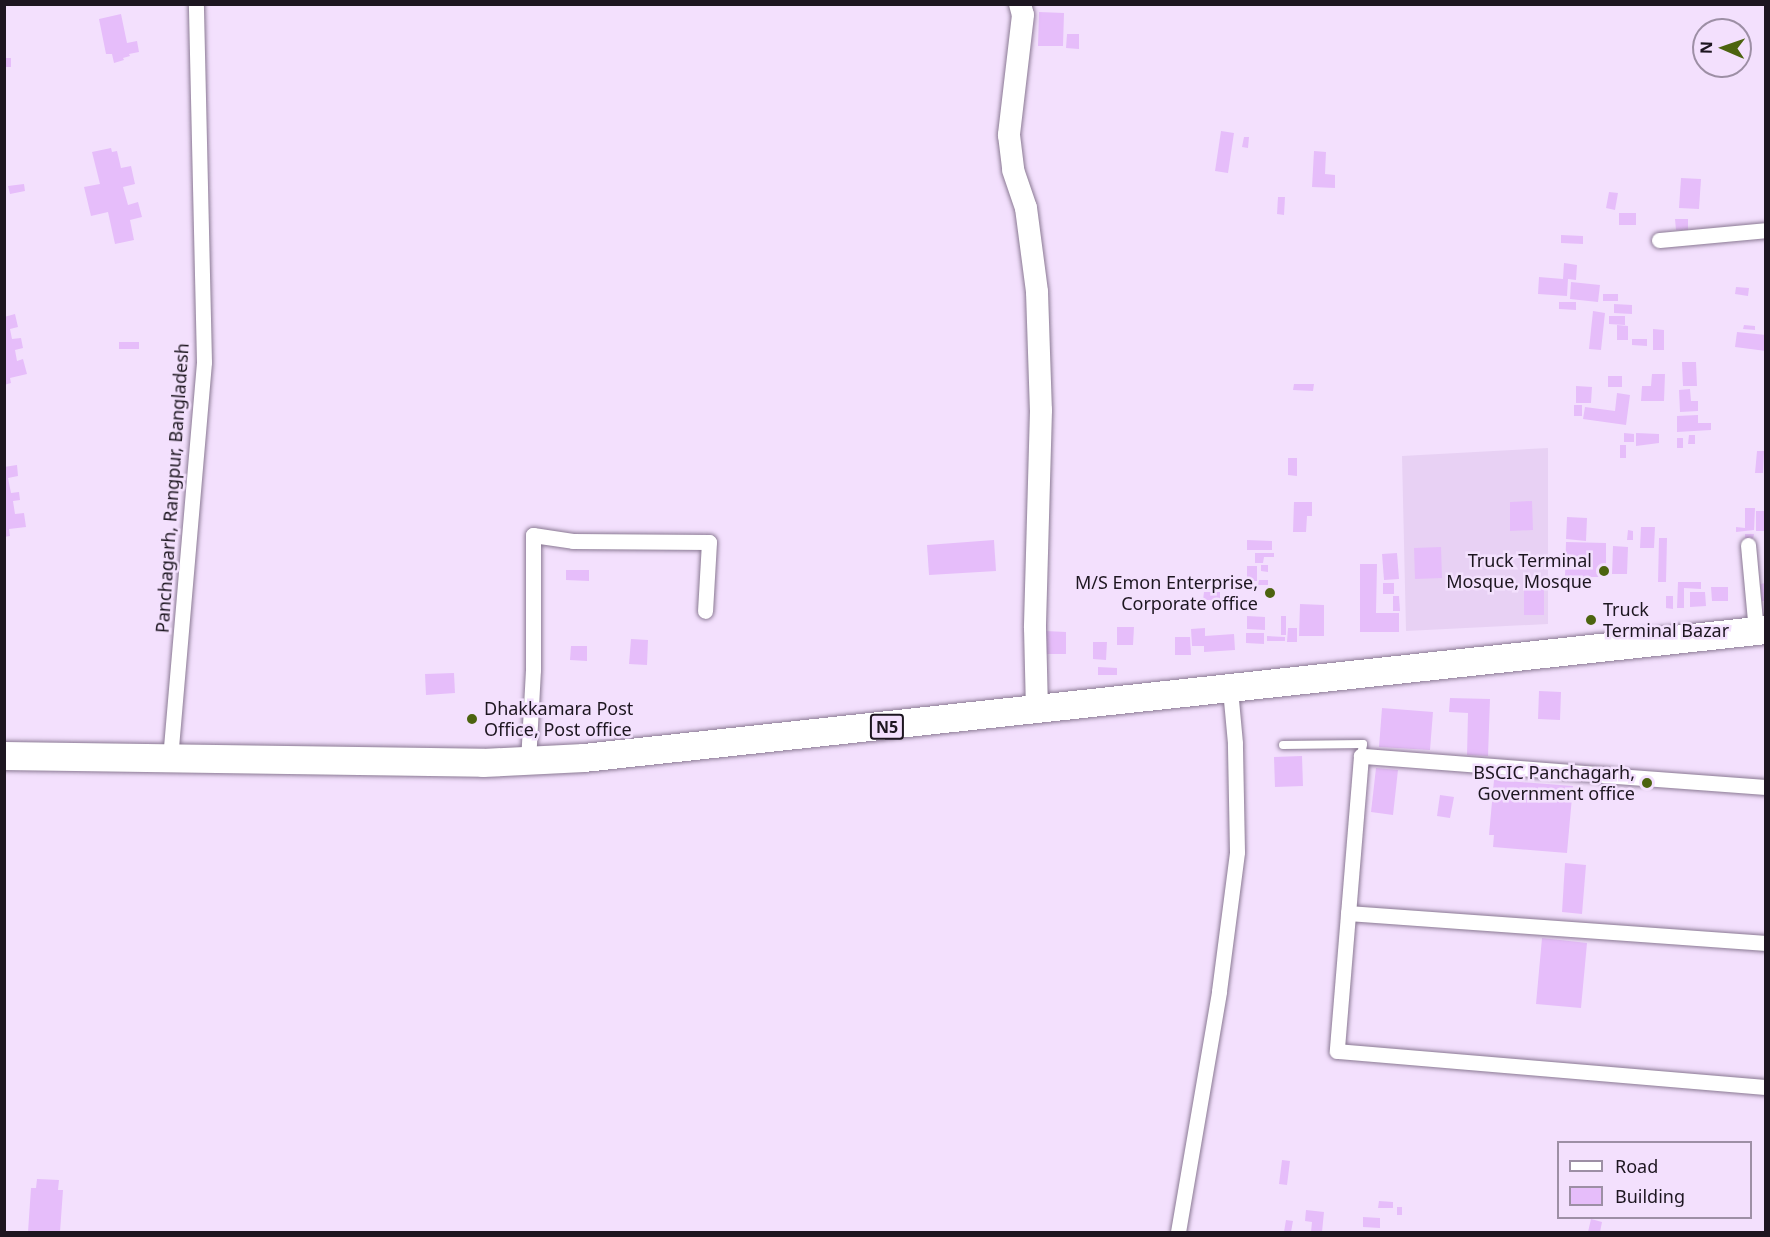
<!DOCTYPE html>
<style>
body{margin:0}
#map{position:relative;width:1770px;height:1237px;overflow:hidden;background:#f3e0fd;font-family:"Noto Sans",sans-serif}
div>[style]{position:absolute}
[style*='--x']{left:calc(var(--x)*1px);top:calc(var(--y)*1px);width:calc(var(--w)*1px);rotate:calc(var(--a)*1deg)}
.built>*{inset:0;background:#e8d1f4}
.building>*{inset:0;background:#e6bdfa}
.roads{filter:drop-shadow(0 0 2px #8a7993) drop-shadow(0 0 2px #8a7993)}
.lane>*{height:8px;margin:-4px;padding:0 4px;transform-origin:4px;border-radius:4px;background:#fff}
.street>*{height:15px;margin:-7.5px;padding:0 7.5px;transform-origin:7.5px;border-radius:7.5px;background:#fff}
.secondary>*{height:22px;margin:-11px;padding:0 11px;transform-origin:11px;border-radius:11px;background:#fff}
.highway>*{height:28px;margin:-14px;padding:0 14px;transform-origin:14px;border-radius:14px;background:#fff}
.dots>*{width:16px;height:16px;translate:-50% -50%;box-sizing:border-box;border:3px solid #f3e0fd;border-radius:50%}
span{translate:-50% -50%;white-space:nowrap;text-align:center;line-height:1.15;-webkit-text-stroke:5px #f3e0fd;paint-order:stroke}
.shield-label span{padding:2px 4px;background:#f3e0fd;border:2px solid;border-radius:4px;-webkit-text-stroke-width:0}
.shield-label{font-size:16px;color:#1d1620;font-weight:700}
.street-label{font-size:18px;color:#1d1620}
.poi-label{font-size:18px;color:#1d1620}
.right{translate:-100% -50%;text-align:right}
.left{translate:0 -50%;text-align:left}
.frame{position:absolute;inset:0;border:6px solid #1d1620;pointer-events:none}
.legend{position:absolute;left:1557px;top:1141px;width:195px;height:78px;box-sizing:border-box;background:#f3e0fd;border:2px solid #9d8fa5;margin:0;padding:8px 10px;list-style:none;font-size:18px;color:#1d1620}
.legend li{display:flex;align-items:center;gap:12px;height:30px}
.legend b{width:30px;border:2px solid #9d8fa5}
.north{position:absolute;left:1692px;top:18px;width:60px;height:60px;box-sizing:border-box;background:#f3e0fd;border:2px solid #9d8fa5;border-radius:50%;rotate:272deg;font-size:16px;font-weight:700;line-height:24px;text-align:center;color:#1d1620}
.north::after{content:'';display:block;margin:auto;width:21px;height:27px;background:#4c630f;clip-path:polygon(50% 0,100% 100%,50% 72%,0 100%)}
</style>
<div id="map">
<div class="built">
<i style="clip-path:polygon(1548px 448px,1548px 624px,1406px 631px,1402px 456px)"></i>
</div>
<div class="building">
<i style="clip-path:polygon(1039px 12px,1064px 13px,1063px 46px,1038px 46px)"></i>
<i style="clip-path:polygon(121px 14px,127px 43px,137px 41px,139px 52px,129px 54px,130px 56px,123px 58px,124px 60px,114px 63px,112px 54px,106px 54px,99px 19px)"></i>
<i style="clip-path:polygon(1067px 34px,1079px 34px,1079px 49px,1066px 48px)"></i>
<i style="clip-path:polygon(4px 58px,11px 58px,11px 67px,4px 67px)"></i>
<i style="clip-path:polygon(1221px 131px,1234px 133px,1228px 173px,1215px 171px)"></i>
<i style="clip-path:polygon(1244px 137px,1249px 137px,1248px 148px,1242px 147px)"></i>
<i style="clip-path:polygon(111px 148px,112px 152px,117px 151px,121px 168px,131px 166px,135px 184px,123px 187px,128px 205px,138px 202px,142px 217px,130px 220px,134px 240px,115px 244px,108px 212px,91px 216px,84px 187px,100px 184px,92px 152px)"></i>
<i style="clip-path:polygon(1314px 151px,1326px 152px,1325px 174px,1335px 175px,1335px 188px,1312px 187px)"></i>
<i style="clip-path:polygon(1681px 178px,1701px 179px,1699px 209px,1679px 208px)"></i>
<i style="clip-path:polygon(24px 184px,25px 191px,10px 194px,8px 186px)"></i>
<i style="clip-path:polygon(1609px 192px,1618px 193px,1615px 210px,1606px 208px)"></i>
<i style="clip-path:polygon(1278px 197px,1285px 197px,1284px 215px,1277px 214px)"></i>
<i style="clip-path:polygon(1619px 213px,1636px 213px,1636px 225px,1619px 225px)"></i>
<i style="clip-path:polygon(1675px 219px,1688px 219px,1688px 230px,1676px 230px)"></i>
<i style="clip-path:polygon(1561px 235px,1583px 236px,1583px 244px,1561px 243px)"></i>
<i style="clip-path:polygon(1564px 263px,1577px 265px,1576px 280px,1568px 279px,1567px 296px,1538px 294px,1539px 277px,1563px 279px)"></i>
<i style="clip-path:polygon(1571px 282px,1600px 285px,1598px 302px,1570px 299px)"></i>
<i style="clip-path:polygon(1736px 287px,1749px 288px,1748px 296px,1735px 294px)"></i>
<i style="clip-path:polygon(1603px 294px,1618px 294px,1618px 301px,1603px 301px)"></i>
<i style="clip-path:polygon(1559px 302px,1576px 302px,1576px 310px,1559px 309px)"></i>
<i style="clip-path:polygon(1614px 304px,1632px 305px,1632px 314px,1614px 313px)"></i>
<i style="clip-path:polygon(1593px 311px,1605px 313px,1601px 350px,1589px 349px)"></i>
<i style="clip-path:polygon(15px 314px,18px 327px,10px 329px,12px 339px,21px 338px,23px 348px,15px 350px,17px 361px,23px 359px,27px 374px,10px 378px,11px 383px,4px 385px,4px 317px)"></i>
<i style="clip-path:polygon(1609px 316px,1625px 316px,1625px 325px,1609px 324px)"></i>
<i style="clip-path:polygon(1617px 325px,1628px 326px,1628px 340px,1617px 340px)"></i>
<i style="clip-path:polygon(1744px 325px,1755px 326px,1755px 330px,1743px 329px)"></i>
<i style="clip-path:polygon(1653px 329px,1664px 330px,1664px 350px,1653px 350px)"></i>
<i style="clip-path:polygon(1737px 332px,1766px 335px,1766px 351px,1735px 347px)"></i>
<i style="clip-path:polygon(1632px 339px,1647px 339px,1647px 346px,1632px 345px)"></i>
<i style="clip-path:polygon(119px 342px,139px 342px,139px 349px,119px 349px)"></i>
<i style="clip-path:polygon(1682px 362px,1696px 362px,1697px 386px,1683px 386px)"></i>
<i style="clip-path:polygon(1652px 374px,1665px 374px,1664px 401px,1641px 401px,1642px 386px,1651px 386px)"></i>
<i style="clip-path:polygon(1608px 376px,1622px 376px,1622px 387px,1608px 387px)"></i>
<i style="clip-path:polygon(1294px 384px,1314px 384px,1313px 391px,1293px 390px)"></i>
<i style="clip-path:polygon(1576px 386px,1592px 387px,1591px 403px,1576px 403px)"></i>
<i style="clip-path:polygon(1690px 389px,1691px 401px,1698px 401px,1698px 411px,1680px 412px,1679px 390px)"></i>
<i style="clip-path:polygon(1617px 393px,1630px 395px,1626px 425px,1583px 419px,1585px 407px,1615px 411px)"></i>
<i style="clip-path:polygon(1574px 405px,1582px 405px,1582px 416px,1574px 416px)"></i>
<i style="clip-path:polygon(1698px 415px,1698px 423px,1711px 423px,1711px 430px,1677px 432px,1677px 416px)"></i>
<i style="clip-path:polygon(1624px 433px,1634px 434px,1634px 442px,1624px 442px)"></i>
<i style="clip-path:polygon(1636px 433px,1659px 434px,1659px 443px,1636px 446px)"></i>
<i style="clip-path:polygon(1689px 435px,1695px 435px,1695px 444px,1688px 444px)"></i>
<i style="clip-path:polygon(1677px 438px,1683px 438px,1683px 448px,1677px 448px)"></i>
<i style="clip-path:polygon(1620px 445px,1626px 445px,1626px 458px,1620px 458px)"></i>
<i style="clip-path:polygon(1757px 451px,1764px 451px,1763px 473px,1755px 473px)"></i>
<i style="clip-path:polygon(1288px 458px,1297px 458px,1297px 476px,1288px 475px)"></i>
<i style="clip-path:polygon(17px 465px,18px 476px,8px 478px,11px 493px,19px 492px,20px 500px,13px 501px,15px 514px,24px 513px,26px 527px,9px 529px,10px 536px,4px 537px,4px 467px)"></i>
<i style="clip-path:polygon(1532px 501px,1533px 530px,1510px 531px,1510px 502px)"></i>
<i style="clip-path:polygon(1294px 502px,1312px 502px,1312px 516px,1307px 516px,1306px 532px,1293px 532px)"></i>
<i style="clip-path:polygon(1745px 508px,1755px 508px,1754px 530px,1736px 532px,1736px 527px,1745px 528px)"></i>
<i style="clip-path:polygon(1756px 511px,1766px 511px,1766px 531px,1756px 531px)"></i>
<i style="clip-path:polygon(1567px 517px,1587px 518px,1586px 541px,1566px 539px)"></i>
<i style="clip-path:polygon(1641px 527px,1655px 527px,1654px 548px,1640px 548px)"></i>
<i style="clip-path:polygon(1628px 530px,1633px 531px,1633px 540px,1627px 540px)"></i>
<i style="clip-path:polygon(1745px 534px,1754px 534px,1753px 539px,1745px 539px)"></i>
<i style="clip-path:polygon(1659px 538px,1667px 538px,1666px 582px,1658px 582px)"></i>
<i style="clip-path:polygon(994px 540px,996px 571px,929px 575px,927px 545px)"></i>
<i style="clip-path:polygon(1247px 540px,1272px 541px,1272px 550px,1247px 550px)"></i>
<i style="clip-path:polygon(1566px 542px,1606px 543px,1606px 577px,1565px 577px)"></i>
<i style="clip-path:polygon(1613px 546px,1628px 547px,1627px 574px,1612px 574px)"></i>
<i style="clip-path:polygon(1441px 547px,1442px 578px,1415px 579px,1414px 548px)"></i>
<i style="clip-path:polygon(1255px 553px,1274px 553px,1274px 557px,1264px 557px,1263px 563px,1255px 563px)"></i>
<i style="clip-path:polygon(1397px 553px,1399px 579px,1384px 580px,1382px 554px)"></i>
<i style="clip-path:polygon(1360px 564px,1377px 564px,1376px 613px,1399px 613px,1399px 632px,1360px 632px)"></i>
<i style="clip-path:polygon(1261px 565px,1268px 565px,1268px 572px,1261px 571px)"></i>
<i style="clip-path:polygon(1247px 566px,1257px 566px,1257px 581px,1247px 581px)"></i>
<i style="clip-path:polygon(566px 570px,589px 570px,589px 581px,566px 580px)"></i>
<i style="clip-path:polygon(1259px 580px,1268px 580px,1268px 585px,1258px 585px)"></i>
<i style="clip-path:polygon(1678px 582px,1701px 582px,1701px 589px,1684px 588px,1684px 608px,1677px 608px)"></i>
<i style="clip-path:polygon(1383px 583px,1394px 583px,1394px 594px,1383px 594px)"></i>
<i style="clip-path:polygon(1766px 583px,1766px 601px,1762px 601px,1760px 584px)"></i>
<i style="clip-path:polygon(1711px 587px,1728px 587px,1728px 601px,1712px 601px)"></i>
<i style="clip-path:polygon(1524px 589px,1544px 589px,1544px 615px,1524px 615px)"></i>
<i style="clip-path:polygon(1204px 592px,1220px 592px,1220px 600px,1203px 600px)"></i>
<i style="clip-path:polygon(1690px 592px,1705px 592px,1706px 606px,1690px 607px)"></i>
<i style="clip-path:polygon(1393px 596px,1399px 596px,1400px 611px,1393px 611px)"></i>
<i style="clip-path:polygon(1666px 596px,1673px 596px,1673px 609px,1666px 608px)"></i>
<i style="clip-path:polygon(1300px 604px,1324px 605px,1324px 636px,1299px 636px)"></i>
<i style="clip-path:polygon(1247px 616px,1265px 617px,1265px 630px,1247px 629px)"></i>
<i style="clip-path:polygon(1281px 616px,1286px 616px,1286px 635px,1281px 635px)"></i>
<i style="clip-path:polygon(1117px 627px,1134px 627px,1133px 645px,1117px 645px)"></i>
<i style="clip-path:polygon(1205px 628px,1205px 636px,1234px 634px,1235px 650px,1204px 652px,1204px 646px,1192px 646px,1191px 629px)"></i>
<i style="clip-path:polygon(1288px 628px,1297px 628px,1297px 642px,1287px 642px)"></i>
<i style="clip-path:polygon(1045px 631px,1066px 632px,1066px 654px,1044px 654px)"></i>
<i style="clip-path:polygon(1246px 633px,1264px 633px,1264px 644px,1246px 643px)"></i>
<i style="clip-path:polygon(1267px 636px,1285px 637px,1285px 641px,1267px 641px)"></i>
<i style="clip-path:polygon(1175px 637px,1190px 637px,1191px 655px,1175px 655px)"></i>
<i style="clip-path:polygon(631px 639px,648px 640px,647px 665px,629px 664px)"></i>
<i style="clip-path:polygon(1093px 642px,1107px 642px,1106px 660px,1093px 659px)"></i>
<i style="clip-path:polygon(571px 646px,587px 646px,587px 661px,570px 660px)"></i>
<i style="clip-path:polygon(1098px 667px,1117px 668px,1117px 675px,1098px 675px)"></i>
<i style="clip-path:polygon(454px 673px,455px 693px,426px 695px,425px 674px)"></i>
<i style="clip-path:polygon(1539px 691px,1561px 692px,1560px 720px,1538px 719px)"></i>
<i style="clip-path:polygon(1450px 698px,1490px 699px,1488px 756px,1467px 755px,1468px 713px,1449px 712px)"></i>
<i style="clip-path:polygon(1382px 708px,1433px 712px,1430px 750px,1379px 747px)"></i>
<i style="clip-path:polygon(1302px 756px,1303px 786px,1275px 787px,1274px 757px)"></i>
<i style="clip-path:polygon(1376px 768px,1398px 770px,1393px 815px,1371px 812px)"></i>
<i style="clip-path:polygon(1494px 780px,1573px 786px,1567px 853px,1493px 847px,1494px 835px,1489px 835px)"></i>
<i style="clip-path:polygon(1440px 795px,1454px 797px,1450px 818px,1437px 816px)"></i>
<i style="clip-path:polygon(1565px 863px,1586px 865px,1582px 914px,1562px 912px)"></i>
<i style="clip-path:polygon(1542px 938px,1587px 943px,1581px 1008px,1536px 1004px)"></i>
<i style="clip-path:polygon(1282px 1160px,1290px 1161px,1287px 1185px,1279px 1184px)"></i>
<i style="clip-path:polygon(37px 1179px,59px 1180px,58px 1190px,63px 1190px,60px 1232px,28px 1232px,31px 1188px,36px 1188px)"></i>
<i style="clip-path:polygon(1379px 1201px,1393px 1202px,1393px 1208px,1378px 1208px)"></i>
<i style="clip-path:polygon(1397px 1207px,1402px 1207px,1402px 1215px,1397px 1215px)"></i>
<i style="clip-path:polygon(1306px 1210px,1324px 1212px,1322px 1232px,1311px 1232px,1312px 1222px,1305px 1221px)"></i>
<i style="clip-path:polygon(1363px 1217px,1380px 1218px,1380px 1228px,1363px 1227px)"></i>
<i style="clip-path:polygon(1591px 1219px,1602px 1222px,1600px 1232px,1588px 1232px)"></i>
<i style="clip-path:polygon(1286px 1220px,1293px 1221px,1291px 1232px,1284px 1232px)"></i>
</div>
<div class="roads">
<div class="lane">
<i style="--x:1283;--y:745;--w:80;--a:-0.7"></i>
<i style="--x:1363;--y:744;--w:12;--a:99"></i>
</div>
<div class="street">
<i style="--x:1659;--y:240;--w:107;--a:-5.3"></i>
<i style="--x:1748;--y:545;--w:87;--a:84.7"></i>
<i style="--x:170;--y:759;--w:398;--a:-85.1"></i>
<i style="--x:204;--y:362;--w:358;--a:-91.3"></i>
<i style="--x:528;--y:762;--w:92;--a:-86.9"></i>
<i style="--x:533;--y:670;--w:135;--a:-90"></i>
<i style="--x:533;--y:535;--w:40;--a:8.5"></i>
<i style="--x:573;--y:541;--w:136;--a:0.4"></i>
<i style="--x:709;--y:542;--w:69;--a:93.3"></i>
<i style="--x:1603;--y:775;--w:163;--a:4.2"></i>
<i style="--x:1610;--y:775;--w:250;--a:-175.6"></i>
<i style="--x:1361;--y:756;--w:296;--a:94.7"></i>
<i style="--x:1337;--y:1051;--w:431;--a:4.8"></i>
<i style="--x:1348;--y:913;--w:419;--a:4.1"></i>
<i style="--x:1178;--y:1232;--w:244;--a:-80.3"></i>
<i style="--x:1219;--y:991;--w:140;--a:-82.6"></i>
<i style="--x:1237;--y:852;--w:109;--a:-91.1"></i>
<i style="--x:1235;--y:743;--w:54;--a:-95.3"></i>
</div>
<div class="secondary">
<i style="--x:1020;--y:4;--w:11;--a:75"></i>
<i style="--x:1023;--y:15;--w:121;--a:96.7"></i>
<i style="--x:1009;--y:135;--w:35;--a:83"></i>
<i style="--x:1013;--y:170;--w:40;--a:71.1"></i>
<i style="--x:1026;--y:208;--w:85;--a:82.5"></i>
<i style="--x:1037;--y:292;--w:118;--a:88.1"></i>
<i style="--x:1041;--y:410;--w:218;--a:91.6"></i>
<i style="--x:1035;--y:628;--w:83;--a:88.6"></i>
</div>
<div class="highway">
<i style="--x:4;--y:756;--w:479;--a:0.8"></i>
<i style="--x:483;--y:763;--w:101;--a:-2.8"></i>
<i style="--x:584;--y:758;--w:1189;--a:-6.18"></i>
</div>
</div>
<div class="dots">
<i style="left:1604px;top:571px;background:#4c630f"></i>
<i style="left:1270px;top:593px;background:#4c630f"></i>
<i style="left:1591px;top:620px;background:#4c630f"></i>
<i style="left:472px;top:719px;background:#4c630f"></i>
<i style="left:1647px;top:783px;background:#4c630f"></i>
</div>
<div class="shield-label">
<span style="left:887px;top:727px">N5</span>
</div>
<div class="street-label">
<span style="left:172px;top:488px;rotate:-86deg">Panchagarh, Rangpur, Bangladesh</span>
</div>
<div class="poi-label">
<span class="right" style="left:1592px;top:571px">Truck Terminal<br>Mosque, Mosque</span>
<span class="right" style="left:1258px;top:593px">M/S Emon Enterprise,<br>Corporate office</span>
<span class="left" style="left:1603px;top:620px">Truck<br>Terminal Bazar</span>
<span class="left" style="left:484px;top:719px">Dhakkamara Post<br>Office, Post office</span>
<span class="right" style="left:1635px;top:783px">BSCIC Panchagarh,<br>Government office</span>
</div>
<div class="frame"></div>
<ul class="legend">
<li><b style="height:8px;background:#fff"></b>Road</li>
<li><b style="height:16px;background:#e6bdfa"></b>Building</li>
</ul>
<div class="north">N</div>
</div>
